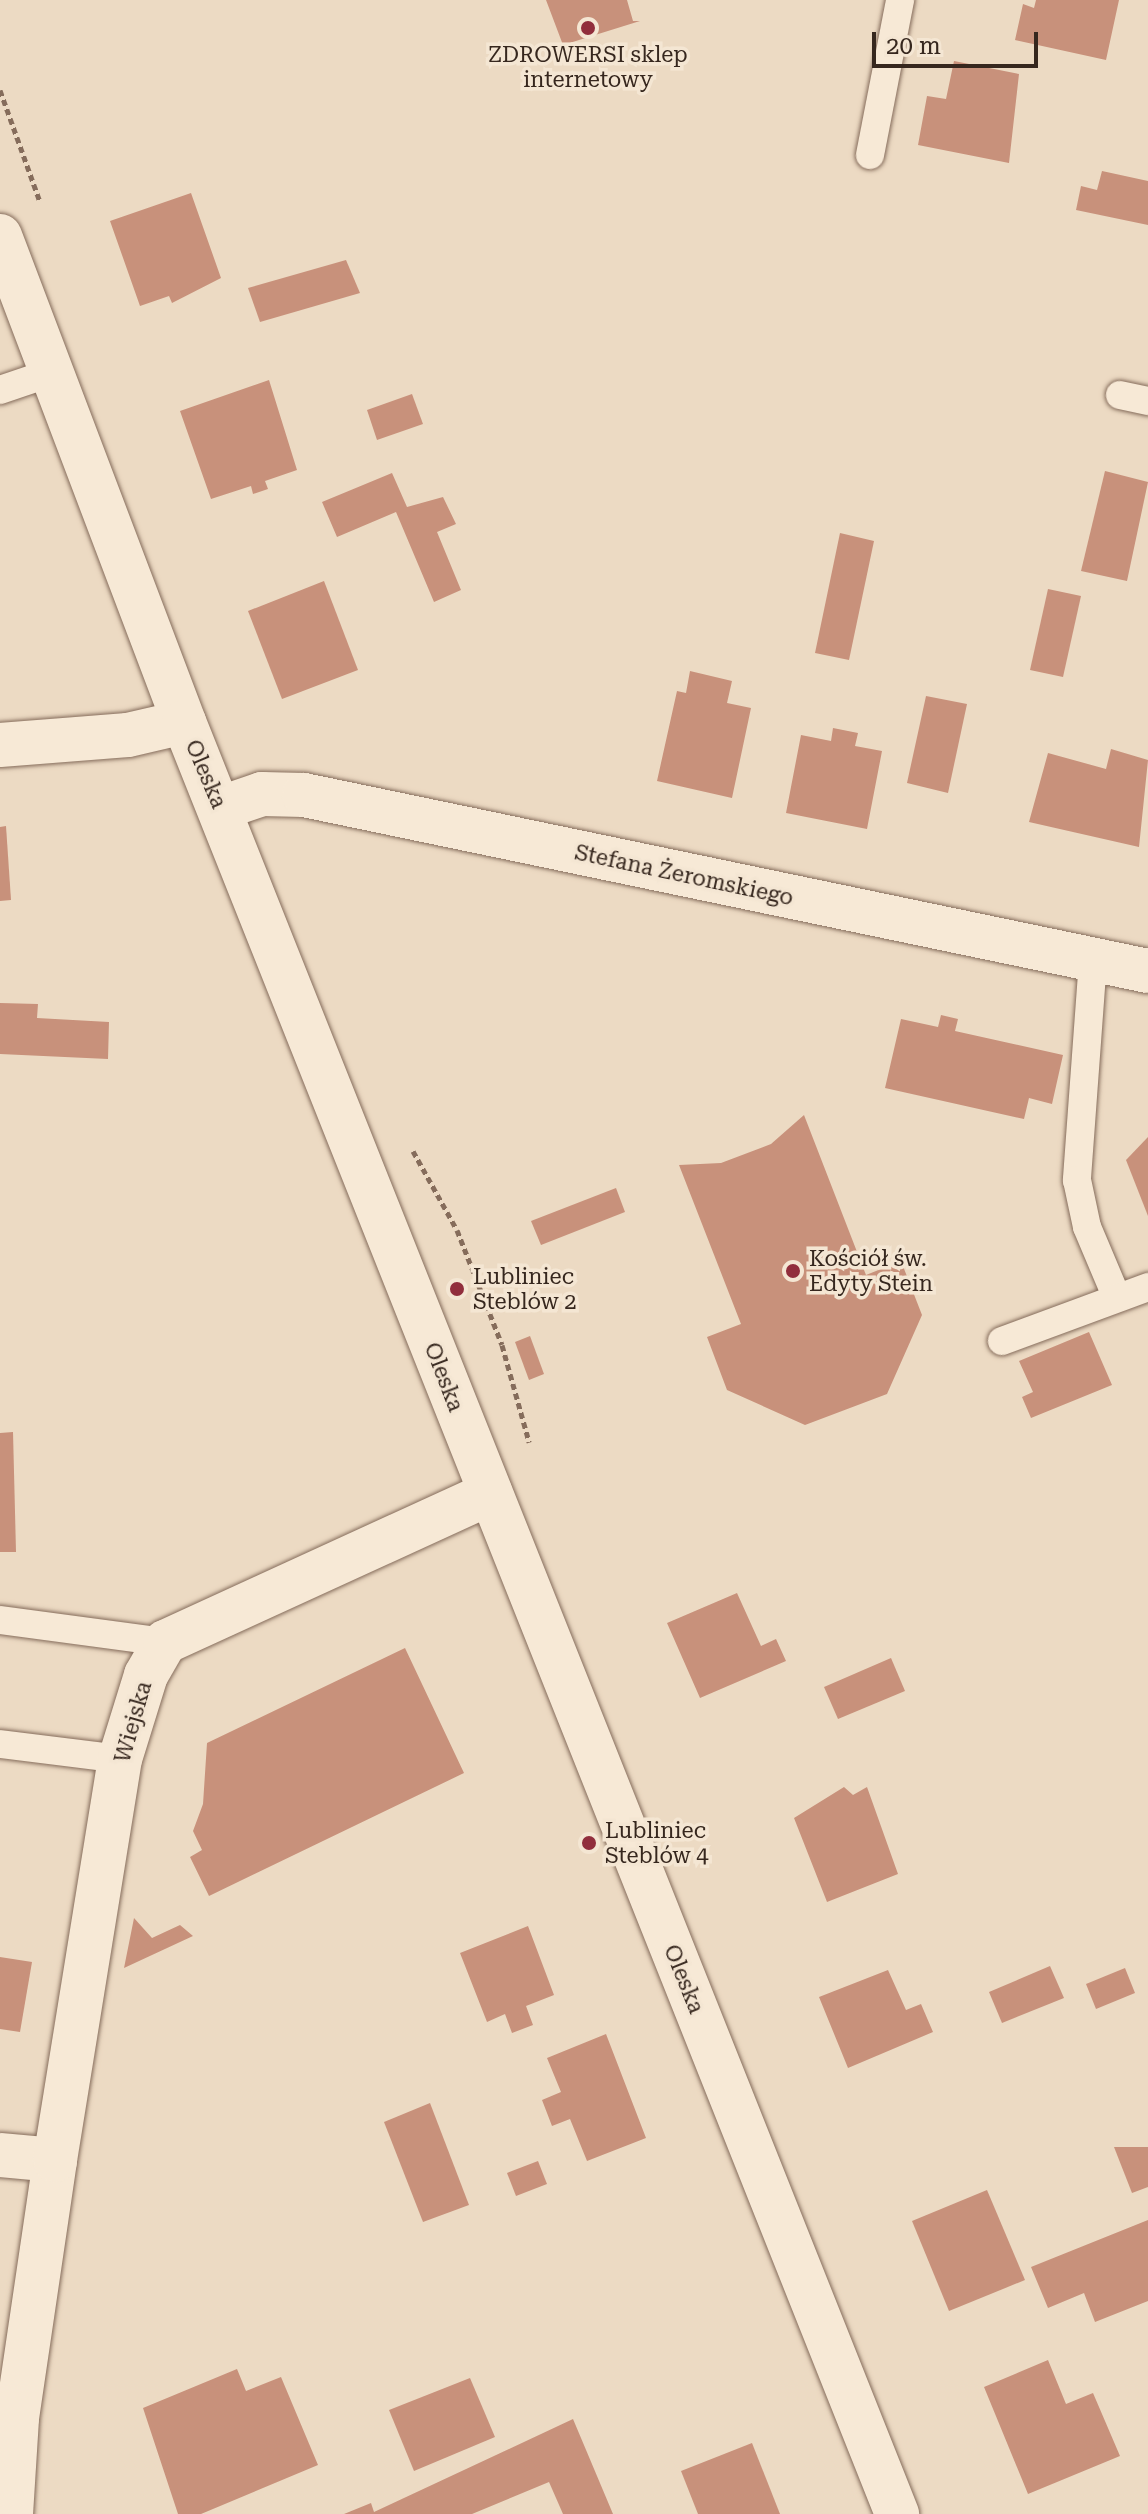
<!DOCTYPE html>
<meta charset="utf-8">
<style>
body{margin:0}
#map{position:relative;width:1148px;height:2514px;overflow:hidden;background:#ecdac3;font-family:"Roboto Serif",serif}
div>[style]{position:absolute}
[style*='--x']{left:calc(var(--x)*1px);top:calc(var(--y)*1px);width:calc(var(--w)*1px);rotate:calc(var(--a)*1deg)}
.building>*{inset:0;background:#c8917b}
.path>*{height:5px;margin-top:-2.5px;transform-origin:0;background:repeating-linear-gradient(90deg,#856c5b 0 6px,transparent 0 10px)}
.roads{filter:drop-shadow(0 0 2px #856c5b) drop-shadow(0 0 2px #856c5b)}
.service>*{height:28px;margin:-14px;padding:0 14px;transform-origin:14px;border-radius:14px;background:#f7e9d6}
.minor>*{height:44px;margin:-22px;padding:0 22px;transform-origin:22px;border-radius:22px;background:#f7e9d6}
.tertiary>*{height:44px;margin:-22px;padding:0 22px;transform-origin:22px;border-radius:22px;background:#f7e9d6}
.dots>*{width:22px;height:22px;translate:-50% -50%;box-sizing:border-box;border:4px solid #f4e6d3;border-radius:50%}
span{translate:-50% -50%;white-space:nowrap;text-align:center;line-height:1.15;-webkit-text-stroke:7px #f4e6d3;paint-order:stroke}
.poi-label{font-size:22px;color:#36271e}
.left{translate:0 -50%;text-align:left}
.street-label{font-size:22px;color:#36271e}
.scale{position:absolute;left:872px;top:32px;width:166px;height:36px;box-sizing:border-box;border:4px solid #36271e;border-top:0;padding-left:10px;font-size:24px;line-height:28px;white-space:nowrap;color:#36271e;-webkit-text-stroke:6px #f4e6d3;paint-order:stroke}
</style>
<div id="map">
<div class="building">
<i style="clip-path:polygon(546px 0,627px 0,633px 21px,640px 21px,563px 45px)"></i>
<i style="clip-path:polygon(1036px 0,1119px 0,1106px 60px,1015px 40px,1023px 4px,1034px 8px)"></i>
<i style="clip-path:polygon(954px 61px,1019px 74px,1009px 163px,918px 145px,927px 96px,946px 99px)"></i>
<i style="clip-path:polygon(1102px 171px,1148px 181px,1148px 225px,1076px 210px,1081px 186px,1097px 190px)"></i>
<i style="clip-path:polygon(191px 193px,221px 278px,172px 303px,169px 296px,140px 306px,110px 221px)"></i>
<i style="clip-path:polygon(346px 260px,360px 293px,260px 322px,248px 288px)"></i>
<i style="clip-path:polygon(269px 380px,297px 470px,265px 481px,268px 489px,253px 494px,251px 486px,211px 499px,180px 411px)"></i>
<i style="clip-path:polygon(412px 394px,423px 424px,377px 440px,367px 410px)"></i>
<i style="clip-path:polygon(1105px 471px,1148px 482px,1127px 581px,1081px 571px)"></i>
<i style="clip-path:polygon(392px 473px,407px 507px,443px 497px,456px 524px,437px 532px,461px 590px,434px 602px,396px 512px,337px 537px,322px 502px)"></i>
<i style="clip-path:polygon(840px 533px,874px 541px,849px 660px,815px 653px)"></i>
<i style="clip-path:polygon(324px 581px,358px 670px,282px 699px,248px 611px)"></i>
<i style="clip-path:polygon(1048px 589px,1081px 596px,1063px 677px,1030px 670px)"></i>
<i style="clip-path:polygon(690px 671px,732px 681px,727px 703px,751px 708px,732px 798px,657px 781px,677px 691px,686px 693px)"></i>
<i style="clip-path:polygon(926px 696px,967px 704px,948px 793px,907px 783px)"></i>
<i style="clip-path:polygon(833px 728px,858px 733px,855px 746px,882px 751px,867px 829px,786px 813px,801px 735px,831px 741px)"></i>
<i style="clip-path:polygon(1111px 749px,1148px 760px,1139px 847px,1029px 822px,1048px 753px,1106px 769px)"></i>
<i style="clip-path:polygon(6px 826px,11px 900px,0 901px,0 827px)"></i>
<i style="clip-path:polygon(0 1003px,38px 1004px,37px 1018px,109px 1022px,108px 1059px,0 1054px)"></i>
<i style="clip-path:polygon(941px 1015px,958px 1019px,955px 1031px,1063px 1055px,1052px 1104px,1029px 1098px,1024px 1119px,885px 1088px,901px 1019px,938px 1027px)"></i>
<i style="clip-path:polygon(804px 1115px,866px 1275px,901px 1261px,922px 1315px,887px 1394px,805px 1425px,727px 1390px,707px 1337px,741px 1324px,679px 1165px,721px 1163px,771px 1144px)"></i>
<i style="clip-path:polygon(1148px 1137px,1148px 1216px,1126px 1160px)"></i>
<i style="clip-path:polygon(616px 1188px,625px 1212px,541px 1245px,531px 1221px)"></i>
<i style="clip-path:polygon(1089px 1332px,1112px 1385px,1031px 1418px,1022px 1397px,1033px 1392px,1019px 1361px)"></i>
<i style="clip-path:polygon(530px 1336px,544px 1374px,529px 1380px,515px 1342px)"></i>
<i style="clip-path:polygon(13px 1432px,16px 1552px,0 1552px,0 1433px)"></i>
<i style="clip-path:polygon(737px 1593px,761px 1646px,776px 1639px,786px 1661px,700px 1698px,667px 1623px)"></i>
<i style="clip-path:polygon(405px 1648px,464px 1773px,209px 1896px,190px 1857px,202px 1850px,193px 1831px,203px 1804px,207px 1743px)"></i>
<i style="clip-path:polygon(891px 1658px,905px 1691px,838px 1719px,824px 1687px)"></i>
<i style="clip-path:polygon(844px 1787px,853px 1795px,867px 1787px,898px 1874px,827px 1902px,794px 1818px)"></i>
<i style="clip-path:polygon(134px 1918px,152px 1938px,180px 1925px,193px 1936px,124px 1968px)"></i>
<i style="clip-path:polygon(528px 1926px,554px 1995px,526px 2006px,533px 2025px,512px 2033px,505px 2014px,487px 2022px,460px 1953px)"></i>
<i style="clip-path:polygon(0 1957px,32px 1962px,20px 2032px,0 2029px)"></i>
<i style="clip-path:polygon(1050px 1966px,1064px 1998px,1002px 2023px,989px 1992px)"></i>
<i style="clip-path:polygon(1125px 1968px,1135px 1993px,1096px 2009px,1086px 1984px)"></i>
<i style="clip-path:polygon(888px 1970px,906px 2010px,921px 2004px,933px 2032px,848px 2068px,819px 1997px)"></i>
<i style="clip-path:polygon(606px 2034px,646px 2138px,587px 2161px,570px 2119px,552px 2126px,542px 2100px,561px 2092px,547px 2058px)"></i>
<i style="clip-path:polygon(430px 2103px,469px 2205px,423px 2222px,384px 2122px)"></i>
<i style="clip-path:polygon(1114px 2147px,1148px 2147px,1148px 2187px,1132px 2193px)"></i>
<i style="clip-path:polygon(538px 2161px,547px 2184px,516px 2196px,507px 2173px)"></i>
<i style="clip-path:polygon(987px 2190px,1025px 2280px,949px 2311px,912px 2221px)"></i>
<i style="clip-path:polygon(1148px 2220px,1148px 2301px,1095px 2322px,1084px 2293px,1048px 2308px,1031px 2267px)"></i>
<i style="clip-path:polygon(1048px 2360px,1066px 2404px,1093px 2393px,1120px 2456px,1028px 2494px,984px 2387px)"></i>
<i style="clip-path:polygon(237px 2369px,246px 2391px,281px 2377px,318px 2465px,201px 2514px,178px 2514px,143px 2408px)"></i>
<i style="clip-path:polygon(470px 2378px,495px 2437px,414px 2471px,389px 2410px)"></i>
<i style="clip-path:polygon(573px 2419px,613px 2514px,563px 2514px,549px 2482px,472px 2514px,344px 2514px,371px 2503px,374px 2512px)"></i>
<i style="clip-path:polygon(752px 2443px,780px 2514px,698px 2514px,681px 2471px)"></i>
</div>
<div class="path">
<i style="--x:0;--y:90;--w:119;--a:70.3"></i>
<i style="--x:413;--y:1151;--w:90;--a:60.9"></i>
<i style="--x:457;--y:1230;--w:123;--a:68.6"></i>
<i style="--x:502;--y:1345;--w:101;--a:74.4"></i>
</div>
<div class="roads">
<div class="service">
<i style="--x:870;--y:155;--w:158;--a:-79"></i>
<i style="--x:0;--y:390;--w:53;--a:-18.8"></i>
<i style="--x:1120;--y:395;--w:29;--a:12"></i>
<i style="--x:1093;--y:960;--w:221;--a:94.2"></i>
<i style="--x:1077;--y:1180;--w:48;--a:78"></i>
<i style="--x:1087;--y:1227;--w:77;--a:67.1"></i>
<i style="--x:1002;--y:1341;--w:156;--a:-20.3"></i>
<i style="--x:0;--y:1620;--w:166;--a:7.6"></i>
<i style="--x:0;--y:1744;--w:121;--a:7.1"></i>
</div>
<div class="minor">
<i style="--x:0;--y:745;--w:128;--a:-4.5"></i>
<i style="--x:128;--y:735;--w:57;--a:-13.1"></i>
<i style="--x:221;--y:808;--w:43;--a:-18.9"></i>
<i style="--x:262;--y:794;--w:42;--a:1.4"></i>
<i style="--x:304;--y:795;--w:862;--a:11.78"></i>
<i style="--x:0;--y:2155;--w:55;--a:5.2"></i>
<i style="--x:11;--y:2514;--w:96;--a:-86.4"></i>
<i style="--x:17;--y:2418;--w:261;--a:-81.6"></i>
<i style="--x:55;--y:2160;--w:406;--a:-80.8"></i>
<i style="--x:120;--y:1759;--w:88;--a:-72.8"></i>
<i style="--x:146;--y:1675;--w:38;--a:-60"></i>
<i style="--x:165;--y:1642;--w:358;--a:-24.6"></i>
</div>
<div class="tertiary">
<i style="--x:0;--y:236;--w:520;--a:69.26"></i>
<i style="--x:184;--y:722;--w:1929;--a:68.3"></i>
</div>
</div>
<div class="dots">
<i style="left:588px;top:28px;background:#912e3c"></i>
<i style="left:793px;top:1271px;background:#912e3c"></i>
<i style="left:457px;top:1289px;background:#912e3c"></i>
<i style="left:589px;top:1843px;background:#912e3c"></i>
</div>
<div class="poi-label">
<span style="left:588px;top:67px">ZDROWERSI sklep<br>internetowy</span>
<span class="left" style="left:809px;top:1271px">Kościół św.<br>Edyty Stein</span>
<span class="left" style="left:473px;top:1289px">Lubliniec<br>Steblów 2</span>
<span class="left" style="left:605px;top:1843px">Lubliniec<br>Steblów 4</span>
</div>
<div class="street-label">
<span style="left:206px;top:774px;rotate:67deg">Oleska</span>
<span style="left:684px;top:875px;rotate:12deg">Stefana Żeromskiego</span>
<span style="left:444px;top:1377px;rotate:69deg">Oleska</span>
<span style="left:133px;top:1722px;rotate:-74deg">Wiejska</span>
<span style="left:684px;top:1979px;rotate:68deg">Oleska</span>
</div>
<div class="scale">20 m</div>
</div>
